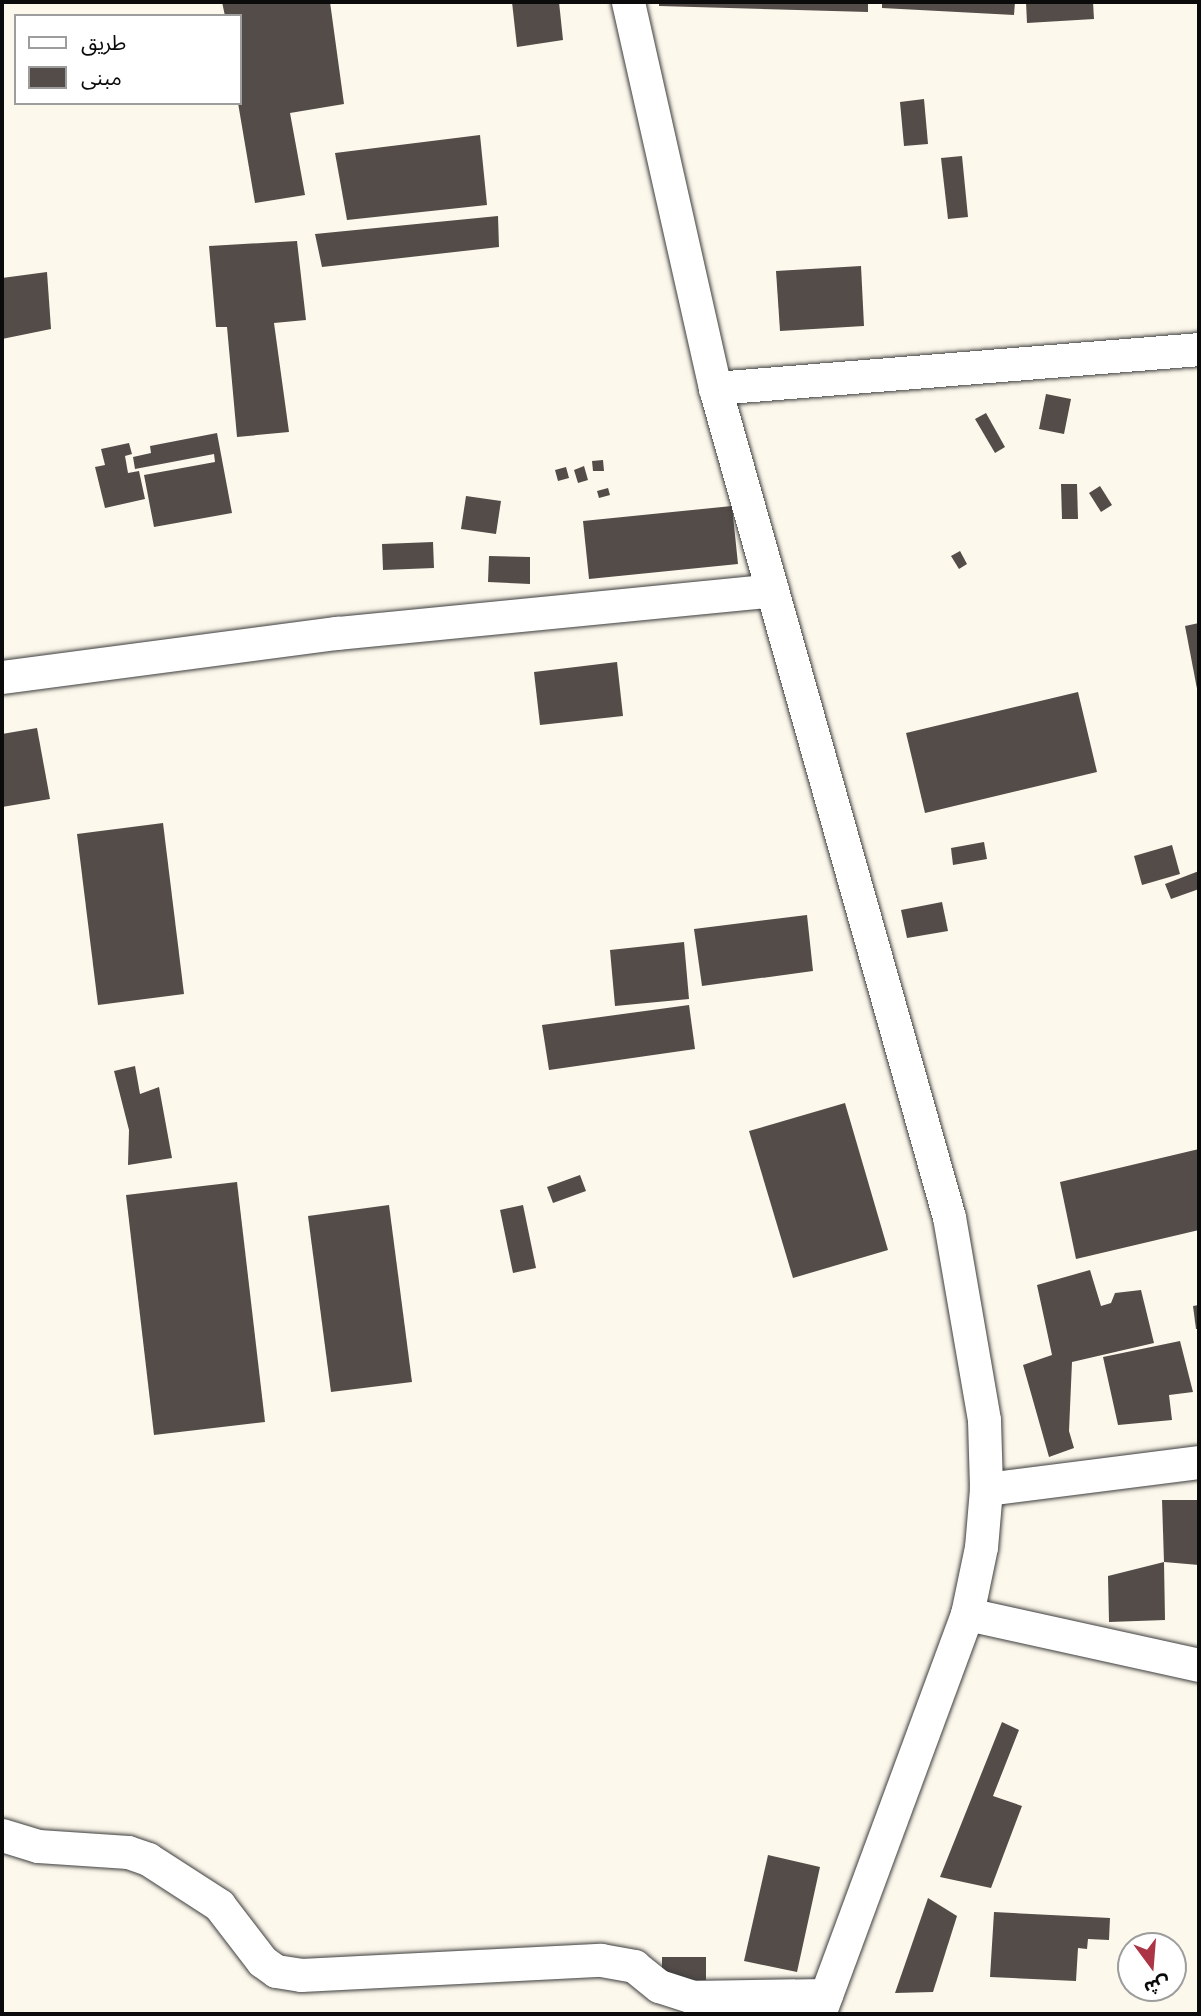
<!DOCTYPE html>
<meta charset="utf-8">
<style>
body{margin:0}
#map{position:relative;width:1201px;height:2016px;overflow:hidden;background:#fdf8ec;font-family:"Roboto Serif","Noto Sans Arabic",serif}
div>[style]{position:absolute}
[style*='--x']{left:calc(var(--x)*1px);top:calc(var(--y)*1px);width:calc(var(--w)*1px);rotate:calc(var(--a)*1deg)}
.building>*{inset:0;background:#534c49}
.roads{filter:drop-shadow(0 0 2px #3e3e3e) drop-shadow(0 0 2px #3e3e3e)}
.minor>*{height:33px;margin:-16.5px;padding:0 16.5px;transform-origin:16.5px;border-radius:16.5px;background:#fff}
span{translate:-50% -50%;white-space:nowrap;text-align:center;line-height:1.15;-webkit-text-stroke:7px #fff;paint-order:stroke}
.frame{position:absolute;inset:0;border:4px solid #0b0b0b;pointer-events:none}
.legend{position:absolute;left:14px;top:14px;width:228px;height:91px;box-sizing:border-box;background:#fff;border:2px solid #9d9d9d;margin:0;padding:9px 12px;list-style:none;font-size:21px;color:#0b0b0b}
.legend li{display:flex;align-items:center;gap:14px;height:35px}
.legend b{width:35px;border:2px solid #9d9d9d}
.north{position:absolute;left:1117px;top:1932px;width:70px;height:70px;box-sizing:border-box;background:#fff;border:2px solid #9d9d9d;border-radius:50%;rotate:164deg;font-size:19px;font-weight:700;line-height:28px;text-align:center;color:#0b0b0b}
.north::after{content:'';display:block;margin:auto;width:24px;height:32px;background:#ab3445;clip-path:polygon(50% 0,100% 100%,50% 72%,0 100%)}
</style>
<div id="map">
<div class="building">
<i style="clip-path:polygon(222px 2px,330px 2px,344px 104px,290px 113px,305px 195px,255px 203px,238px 103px,240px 16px,225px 16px)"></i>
<i style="clip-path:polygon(512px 2px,559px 2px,563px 40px,517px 47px)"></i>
<i style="clip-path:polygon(659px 2px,868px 2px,868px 12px,659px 6px)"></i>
<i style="clip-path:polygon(882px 2px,1015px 2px,1014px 15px,882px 8px)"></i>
<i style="clip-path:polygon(1026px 2px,1093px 2px,1094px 19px,1027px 23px)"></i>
<i style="clip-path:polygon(924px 99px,928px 144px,904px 146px,900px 102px)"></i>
<i style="clip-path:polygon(480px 135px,487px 205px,347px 220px,335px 153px)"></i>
<i style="clip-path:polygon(962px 156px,968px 217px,948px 219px,941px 158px)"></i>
<i style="clip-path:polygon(498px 216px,499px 247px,322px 267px,315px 234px)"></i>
<i style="clip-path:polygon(297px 241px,306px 320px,274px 323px,289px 432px,237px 437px,227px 327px,216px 327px,209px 246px)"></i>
<i style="clip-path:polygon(861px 266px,864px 326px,780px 331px,776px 271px)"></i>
<i style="clip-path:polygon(47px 272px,51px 329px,2px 339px,2px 278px)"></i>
<i style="clip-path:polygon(1046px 394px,1071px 399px,1064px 434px,1039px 429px)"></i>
<i style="clip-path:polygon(986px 413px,1005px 447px,995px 453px,975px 419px)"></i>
<i style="clip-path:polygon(217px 433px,232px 513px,154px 527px,144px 475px,215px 462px,214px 454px,135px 469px,133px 457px,151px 453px,150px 446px)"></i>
<i style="clip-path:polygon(129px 443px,132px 454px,125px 456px,128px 473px,139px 471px,145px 499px,105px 508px,95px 467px,105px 465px,101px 449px)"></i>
<i style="clip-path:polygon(603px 460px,604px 471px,593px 471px,592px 461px)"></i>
<i style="clip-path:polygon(584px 466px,588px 480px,578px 483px,574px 470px)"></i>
<i style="clip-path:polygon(566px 467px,569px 478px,558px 481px,555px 470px)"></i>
<i style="clip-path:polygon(1061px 484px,1077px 484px,1078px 519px,1062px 519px)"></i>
<i style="clip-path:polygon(1100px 486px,1112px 505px,1101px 512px,1089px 493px)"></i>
<i style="clip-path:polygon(608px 488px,610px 495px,599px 498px,597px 491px)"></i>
<i style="clip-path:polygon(466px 496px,501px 501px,496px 534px,461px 529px)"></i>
<i style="clip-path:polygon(732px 506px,738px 564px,589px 579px,583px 521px)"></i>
<i style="clip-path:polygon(433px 542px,434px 568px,383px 570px,382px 544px)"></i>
<i style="clip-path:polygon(960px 551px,967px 564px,959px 569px,951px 556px)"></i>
<i style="clip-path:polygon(489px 556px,530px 557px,530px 584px,488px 582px)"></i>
<i style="clip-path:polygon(1199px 623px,1199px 694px,1198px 694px,1185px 626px)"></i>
<i style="clip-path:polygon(617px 662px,623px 716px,540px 725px,534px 672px)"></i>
<i style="clip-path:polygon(1078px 692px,1097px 772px,925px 813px,906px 733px)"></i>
<i style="clip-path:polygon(37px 728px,50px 799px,2px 807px,2px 734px)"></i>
<i style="clip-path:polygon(163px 823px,184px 994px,98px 1005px,77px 834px)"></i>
<i style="clip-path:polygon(984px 842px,987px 859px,953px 865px,951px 848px)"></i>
<i style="clip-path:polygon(1172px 845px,1180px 874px,1142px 885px,1134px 856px)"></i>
<i style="clip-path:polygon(1199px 871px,1199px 889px,1171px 899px,1165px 884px)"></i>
<i style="clip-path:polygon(942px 902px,948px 931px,907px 938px,901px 910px)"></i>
<i style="clip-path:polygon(807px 915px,813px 971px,702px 986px,694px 929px)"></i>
<i style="clip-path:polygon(684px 942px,689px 999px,615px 1006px,610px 950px)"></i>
<i style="clip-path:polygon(689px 1005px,695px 1049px,549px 1070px,542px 1025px)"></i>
<i style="clip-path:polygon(135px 1066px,140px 1094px,159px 1087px,172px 1158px,128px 1165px,129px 1130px,114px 1071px)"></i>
<i style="clip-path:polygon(845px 1103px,888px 1250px,793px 1278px,749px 1131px)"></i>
<i style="clip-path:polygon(1199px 1149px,1199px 1230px,1076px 1259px,1060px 1182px)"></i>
<i style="clip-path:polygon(580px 1175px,586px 1191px,553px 1203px,547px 1187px)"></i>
<i style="clip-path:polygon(237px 1182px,265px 1422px,154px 1435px,126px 1195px)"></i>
<i style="clip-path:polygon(389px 1205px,412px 1382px,331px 1392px,308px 1216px)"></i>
<i style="clip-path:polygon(523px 1205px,536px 1268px,513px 1273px,500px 1210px)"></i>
<i style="clip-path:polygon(1090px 1270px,1101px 1306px,1111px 1303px,1115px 1293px,1141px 1290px,1154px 1343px,1072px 1362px,1069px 1431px,1074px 1448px,1049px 1457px,1023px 1365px,1052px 1355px,1037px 1285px)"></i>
<i style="clip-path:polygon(1199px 1305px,1199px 1329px,1196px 1329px,1193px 1306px)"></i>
<i style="clip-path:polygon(1180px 1341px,1193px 1392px,1169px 1395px,1172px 1420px,1118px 1425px,1103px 1357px)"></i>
<i style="clip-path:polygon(1162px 1500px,1199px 1500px,1199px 1565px,1164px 1562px)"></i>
<i style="clip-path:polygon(1164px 1562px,1165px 1620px,1109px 1622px,1108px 1576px)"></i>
<i style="clip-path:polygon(1002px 1722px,1019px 1730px,993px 1796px,1022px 1806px,991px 1888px,940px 1877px)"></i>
<i style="clip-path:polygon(768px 1855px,820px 1867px,797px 1972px,744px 1961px)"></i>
<i style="clip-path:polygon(928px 1898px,957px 1916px,933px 1992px,895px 1993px)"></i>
<i style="clip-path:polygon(994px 1912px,1110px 1918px,1109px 1940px,1088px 1939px,1087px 1949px,1078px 1948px,1076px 1981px,990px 1977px)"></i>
<i style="clip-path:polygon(662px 1957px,706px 1957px,706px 1980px,662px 1980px)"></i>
</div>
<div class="roads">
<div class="minor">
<i style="--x:628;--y:2;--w:396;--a:77.3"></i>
<i style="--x:715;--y:388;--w:861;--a:74.24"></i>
<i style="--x:949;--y:1217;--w:206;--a:80.2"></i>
<i style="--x:984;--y:1420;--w:69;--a:88.3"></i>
<i style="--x:986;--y:1489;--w:58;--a:94.9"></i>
<i style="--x:981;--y:1547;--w:68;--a:101.8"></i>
<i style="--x:967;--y:1614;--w:427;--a:110.3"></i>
<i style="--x:715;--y:388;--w:486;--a:-4.6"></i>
<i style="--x:2;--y:677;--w:338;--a:-7.5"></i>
<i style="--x:337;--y:633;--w:437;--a:-5.6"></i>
<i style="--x:986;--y:1489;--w:215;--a:-7.2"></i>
<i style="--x:967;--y:1614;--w:238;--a:12.4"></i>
<i style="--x:2;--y:1835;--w:38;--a:17"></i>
<i style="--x:38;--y:1846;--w:90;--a:3.8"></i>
<i style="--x:128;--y:1852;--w:21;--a:19"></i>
<i style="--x:148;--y:1859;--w:85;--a:32.9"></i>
<i style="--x:219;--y:1905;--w:71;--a:52.5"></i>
<i style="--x:262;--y:1961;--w:17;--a:36"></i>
<i style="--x:276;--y:1971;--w:25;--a:9"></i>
<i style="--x:301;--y:1975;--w:300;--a:-2.9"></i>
<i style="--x:601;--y:1960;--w:34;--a:10"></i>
<i style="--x:634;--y:1966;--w:32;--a:39"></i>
<i style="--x:659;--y:1986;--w:35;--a:18"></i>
<i style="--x:692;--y:1997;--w:134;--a:-0.9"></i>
</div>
</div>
<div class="frame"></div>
<ul class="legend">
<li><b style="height:9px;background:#fff"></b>طريق</li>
<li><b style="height:19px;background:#534c49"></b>مبنى</li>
</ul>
<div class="north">ش</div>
</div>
